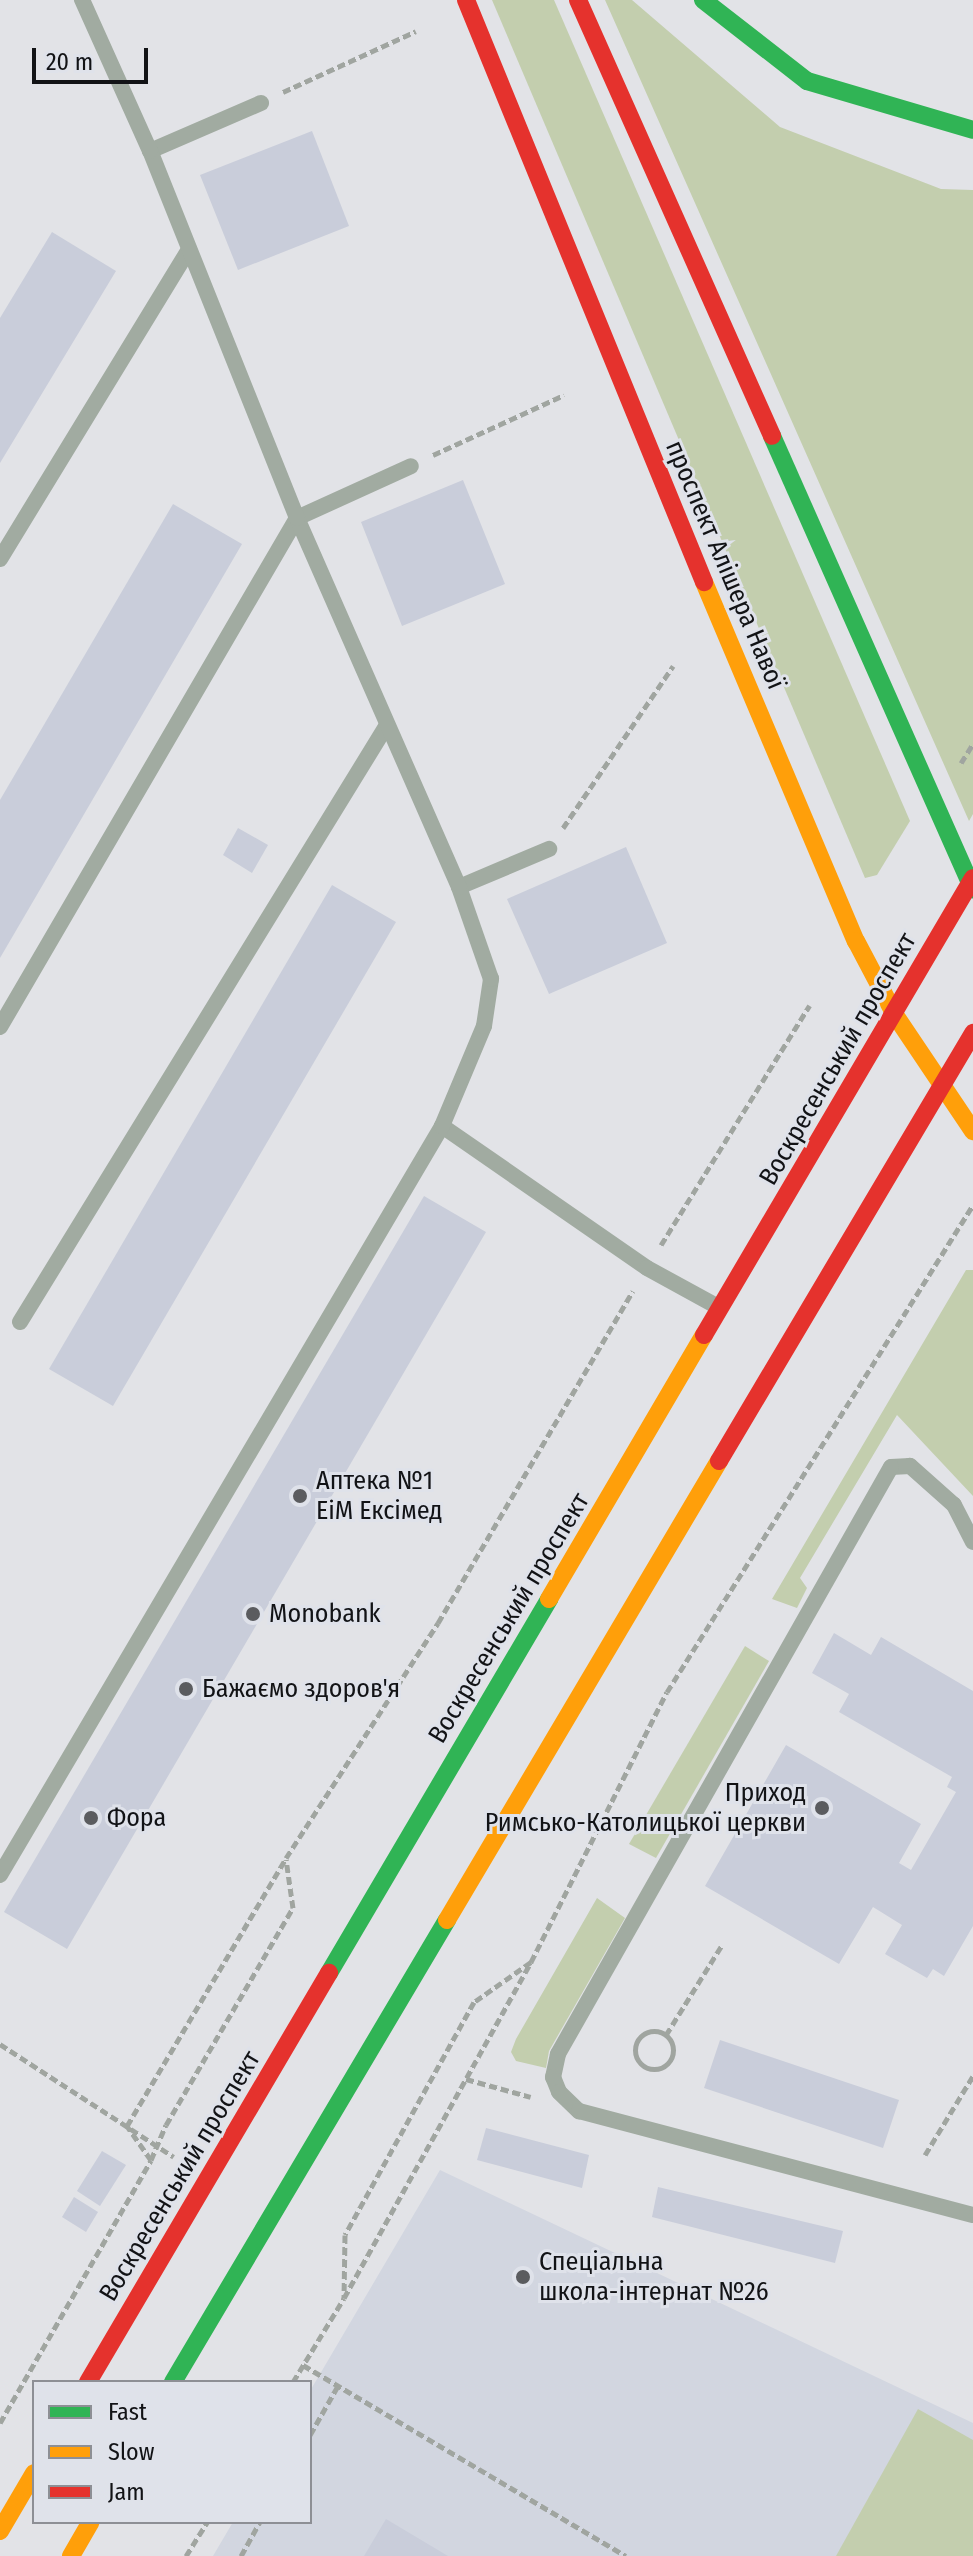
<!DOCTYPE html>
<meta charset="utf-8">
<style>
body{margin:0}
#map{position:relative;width:973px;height:2556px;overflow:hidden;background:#e2e3e7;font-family:"Fira Sans Condensed",sans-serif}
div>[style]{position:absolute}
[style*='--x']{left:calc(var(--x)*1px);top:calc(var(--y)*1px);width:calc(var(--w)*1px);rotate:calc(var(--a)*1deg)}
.built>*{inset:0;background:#d2d6e0}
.green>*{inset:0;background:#c3ceae}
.building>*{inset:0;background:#c9cdda}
.path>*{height:5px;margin-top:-2.5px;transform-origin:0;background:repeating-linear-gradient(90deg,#a0a5a0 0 8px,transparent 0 12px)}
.path>.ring{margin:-2.5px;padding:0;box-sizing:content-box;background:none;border:5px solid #a0a5a0;border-radius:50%}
.lane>*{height:16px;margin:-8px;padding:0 8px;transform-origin:8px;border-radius:8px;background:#a1aba1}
.fast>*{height:18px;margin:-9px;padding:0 9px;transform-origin:9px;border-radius:9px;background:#30b455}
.slow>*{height:18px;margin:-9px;padding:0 9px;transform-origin:9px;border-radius:9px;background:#ff9f0a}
.jam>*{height:18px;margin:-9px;padding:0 9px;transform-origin:9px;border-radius:9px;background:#e5322d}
.dots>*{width:22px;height:22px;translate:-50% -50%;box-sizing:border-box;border:4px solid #dfe2ea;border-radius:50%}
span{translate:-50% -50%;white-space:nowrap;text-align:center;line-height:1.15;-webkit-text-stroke:6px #dfe2ea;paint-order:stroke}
.street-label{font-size:26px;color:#121316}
.poi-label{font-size:26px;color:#121316}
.left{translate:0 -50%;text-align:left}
.right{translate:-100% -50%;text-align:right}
.legend{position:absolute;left:32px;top:2380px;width:280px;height:144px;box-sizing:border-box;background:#dfe2ea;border:2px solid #8d8f95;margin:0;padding:10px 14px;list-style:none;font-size:24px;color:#121316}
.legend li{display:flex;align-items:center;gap:16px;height:40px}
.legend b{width:40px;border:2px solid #8d8f95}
.scale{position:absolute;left:32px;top:48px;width:116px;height:36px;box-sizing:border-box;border:4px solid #121316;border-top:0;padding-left:10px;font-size:24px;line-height:28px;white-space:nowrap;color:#121316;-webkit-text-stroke:6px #dfe2ea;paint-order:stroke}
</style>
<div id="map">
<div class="built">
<i style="clip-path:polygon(440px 2170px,973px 2423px,973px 2556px,213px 2556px,233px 2522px,310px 2522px,310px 2391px)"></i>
</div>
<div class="green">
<i style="clip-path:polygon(492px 0,554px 0,910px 821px,877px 875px,865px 878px)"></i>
<i style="clip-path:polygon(605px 0,632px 0,780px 127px,941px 189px,973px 190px,973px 814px,969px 821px)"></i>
<i style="clip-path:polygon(966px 1270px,973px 1270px,973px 1496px,897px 1415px,800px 1578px,807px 1588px,797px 1608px,772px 1599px)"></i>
<i style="clip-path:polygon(745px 1646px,769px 1661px,656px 1858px,629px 1844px)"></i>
<i style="clip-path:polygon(597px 1898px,625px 1918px,549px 2051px,546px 2068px,516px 2061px,511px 2052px,516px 2039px)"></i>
<i style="clip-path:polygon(918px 2409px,973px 2440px,973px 2556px,836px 2556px)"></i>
</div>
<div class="building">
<i style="clip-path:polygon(312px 131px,349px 226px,238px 270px,200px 175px)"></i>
<i style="clip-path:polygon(52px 232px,116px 271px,0 463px,0 318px)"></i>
<i style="clip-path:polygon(463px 480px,505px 584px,402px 626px,361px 522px)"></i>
<i style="clip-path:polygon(173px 504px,242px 544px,0 958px,0 800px)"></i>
<i style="clip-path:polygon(238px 828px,268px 845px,252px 873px,223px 855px)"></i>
<i style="clip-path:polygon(626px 847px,667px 943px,549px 994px,507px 899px)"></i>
<i style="clip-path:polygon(332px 885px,396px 922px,113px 1406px,49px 1369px)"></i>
<i style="clip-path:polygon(424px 1196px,486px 1232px,67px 1949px,4px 1912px)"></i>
<i style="clip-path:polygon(834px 1633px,871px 1655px,881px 1637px,973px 1691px,973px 1926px,944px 1976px,933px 1969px,927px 1978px,885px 1954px,902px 1925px,873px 1907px,839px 1964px,705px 1886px,786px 1745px,921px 1824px,899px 1863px,911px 1870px,956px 1792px,947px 1787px,952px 1777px,839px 1712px,849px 1694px,812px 1673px)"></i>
<i style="clip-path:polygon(720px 2040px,899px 2100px,883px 2148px,704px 2088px)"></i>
<i style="clip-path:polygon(486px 2128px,589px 2155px,582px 2188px,477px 2160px)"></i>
<i style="clip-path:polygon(102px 2151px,126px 2165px,100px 2206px,77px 2191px)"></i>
<i style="clip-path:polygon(658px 2187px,843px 2231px,835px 2263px,652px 2217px)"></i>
<i style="clip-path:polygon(74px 2197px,98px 2212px,86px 2232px,62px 2217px)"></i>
<i style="clip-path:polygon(386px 2519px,448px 2556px,364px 2556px)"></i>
</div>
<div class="path">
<i style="--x:283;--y:92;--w:146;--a:-24.6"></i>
<i style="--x:433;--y:455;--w:144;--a:-24.6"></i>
<i style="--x:961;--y:763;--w:22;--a:-58"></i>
<i style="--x:563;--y:828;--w:196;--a:-55.8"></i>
<i style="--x:661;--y:1245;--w:282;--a:-58.2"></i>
<i style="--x:531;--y:1962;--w:70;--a:144.9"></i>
<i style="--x:474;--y:2002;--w:266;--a:119"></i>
<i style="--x:345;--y:2235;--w:63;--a:90.9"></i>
<i style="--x:344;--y:2298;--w:385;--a:-60.9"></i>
<i style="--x:531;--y:1962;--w:302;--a:-63.3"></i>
<i style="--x:667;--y:1692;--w:575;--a:-57.86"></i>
<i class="ring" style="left:635px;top:2031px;width:33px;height:33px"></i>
<i style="--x:666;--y:2035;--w:106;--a:-58.1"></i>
<i style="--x:0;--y:2044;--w:207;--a:33"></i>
<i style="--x:466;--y:2079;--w:67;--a:15.5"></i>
<i style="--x:925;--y:2155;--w:92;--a:-58.7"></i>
<i style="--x:151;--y:2160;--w:38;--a:-67"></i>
<i style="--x:166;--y:2125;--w:251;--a:-59.7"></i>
<i style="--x:293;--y:1908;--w:49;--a:-98.1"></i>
<i style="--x:303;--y:2365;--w:375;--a:30.6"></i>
<i style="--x:293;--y:2382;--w:98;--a:-58.7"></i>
<i style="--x:0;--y:2423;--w:303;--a:-60.1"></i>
<i style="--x:151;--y:2160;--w:42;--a:-125.2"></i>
<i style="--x:127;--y:2126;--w:312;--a:-59.3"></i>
<i style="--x:286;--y:1858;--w:280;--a:-57.1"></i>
<i style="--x:438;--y:1623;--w:385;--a:-59.6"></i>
<i style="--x:310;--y:2435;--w:56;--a:-60.3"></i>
<i style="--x:186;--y:2556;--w:40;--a:-58"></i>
<i style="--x:241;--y:2556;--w:39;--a:-61"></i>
</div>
<div class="lane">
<i style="--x:150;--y:151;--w:121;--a:-23.4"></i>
<i style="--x:0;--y:559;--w:363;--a:-58.6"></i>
<i style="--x:459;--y:887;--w:98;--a:-22.9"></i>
<i style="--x:0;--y:1027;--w:589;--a:-59.74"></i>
<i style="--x:297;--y:518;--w:125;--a:-24.5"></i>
<i style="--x:442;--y:1126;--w:249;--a:34.7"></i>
<i style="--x:647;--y:1268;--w:83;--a:28.7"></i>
<i style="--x:20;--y:1322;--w:701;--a:-58.42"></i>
<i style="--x:973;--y:1542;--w:42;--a:-117.2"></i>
<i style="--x:954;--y:1505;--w:59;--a:-138.4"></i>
<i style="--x:910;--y:1466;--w:19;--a:177"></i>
<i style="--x:891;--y:1467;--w:675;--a:119.57"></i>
<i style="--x:558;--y:2054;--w:24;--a:102"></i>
<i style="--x:553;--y:2077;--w:16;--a:68"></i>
<i style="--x:559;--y:2092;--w:28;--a:44"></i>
<i style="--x:579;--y:2111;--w:407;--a:14.8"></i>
<i style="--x:0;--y:1875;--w:870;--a:-59.45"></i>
<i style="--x:442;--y:1126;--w:108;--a:-67.2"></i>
<i style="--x:484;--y:1026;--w:48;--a:-81.5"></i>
<i style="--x:491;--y:979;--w:97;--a:-109.2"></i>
<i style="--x:459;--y:887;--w:403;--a:-113.7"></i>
<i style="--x:297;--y:518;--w:395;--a:-111.8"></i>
<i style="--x:150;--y:151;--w:166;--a:-114.2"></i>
</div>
<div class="fast">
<i style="--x:703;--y:0;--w:132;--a:37.9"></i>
<i style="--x:807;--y:81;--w:173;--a:16.4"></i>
<i style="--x:772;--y:436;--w:496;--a:66.1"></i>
<i style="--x:329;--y:1973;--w:434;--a:-59.5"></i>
<i style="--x:173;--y:2382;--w:537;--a:-59.33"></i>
</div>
<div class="slow">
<i style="--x:704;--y:582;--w:390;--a:67.1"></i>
<i style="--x:856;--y:941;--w:84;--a:62.2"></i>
<i style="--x:895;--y:1015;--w:140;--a:56.1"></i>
<i style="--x:549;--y:1599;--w:306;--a:-59.6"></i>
<i style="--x:447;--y:1920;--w:534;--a:-59.35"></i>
<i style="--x:0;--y:2531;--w:67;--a:-59.6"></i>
<i style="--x:71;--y:2556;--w:39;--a:-60"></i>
</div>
<div class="jam">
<i style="--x:466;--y:0;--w:629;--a:67.76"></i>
<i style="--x:578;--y:0;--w:477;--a:66"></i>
<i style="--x:704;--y:1335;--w:530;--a:-59.52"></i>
<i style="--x:719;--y:1461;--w:498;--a:-59.3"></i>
<i style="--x:88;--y:2382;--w:475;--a:-59.5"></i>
</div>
<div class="dots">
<i style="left:300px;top:1496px;background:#5b5c5f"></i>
<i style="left:253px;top:1614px;background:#5b5c5f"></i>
<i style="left:186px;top:1689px;background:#5b5c5f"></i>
<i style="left:822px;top:1808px;background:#5b5c5f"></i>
<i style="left:91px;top:1818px;background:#5b5c5f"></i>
<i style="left:523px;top:2277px;background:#5b5c5f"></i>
</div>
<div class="street-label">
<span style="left:725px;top:565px;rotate:67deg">проспект Алішера Навої</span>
<span style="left:838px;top:1059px;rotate:-60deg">Воскресенський проспект</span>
<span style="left:509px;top:1618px;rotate:-59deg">Воскресенський проспект</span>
<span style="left:180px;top:2176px;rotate:-59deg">Воскресенський проспект</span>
</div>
<div class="poi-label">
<span class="left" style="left:316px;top:1496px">Аптека №1<br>EiM Ексімед</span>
<span class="left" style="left:269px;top:1614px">Monobank</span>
<span class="left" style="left:202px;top:1689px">Бажаємо здоров'я</span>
<span class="right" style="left:806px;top:1808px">Приход<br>Римсько-Католицької церкви</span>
<span class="left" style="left:107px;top:1818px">Фора</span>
<span class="left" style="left:539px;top:2277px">Спеціальна<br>школа-інтернат №26</span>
</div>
<ul class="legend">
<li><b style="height:10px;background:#30b455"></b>Fast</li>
<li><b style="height:10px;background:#ff9f0a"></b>Slow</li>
<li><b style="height:10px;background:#e5322d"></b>Jam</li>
</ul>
<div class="scale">20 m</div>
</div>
